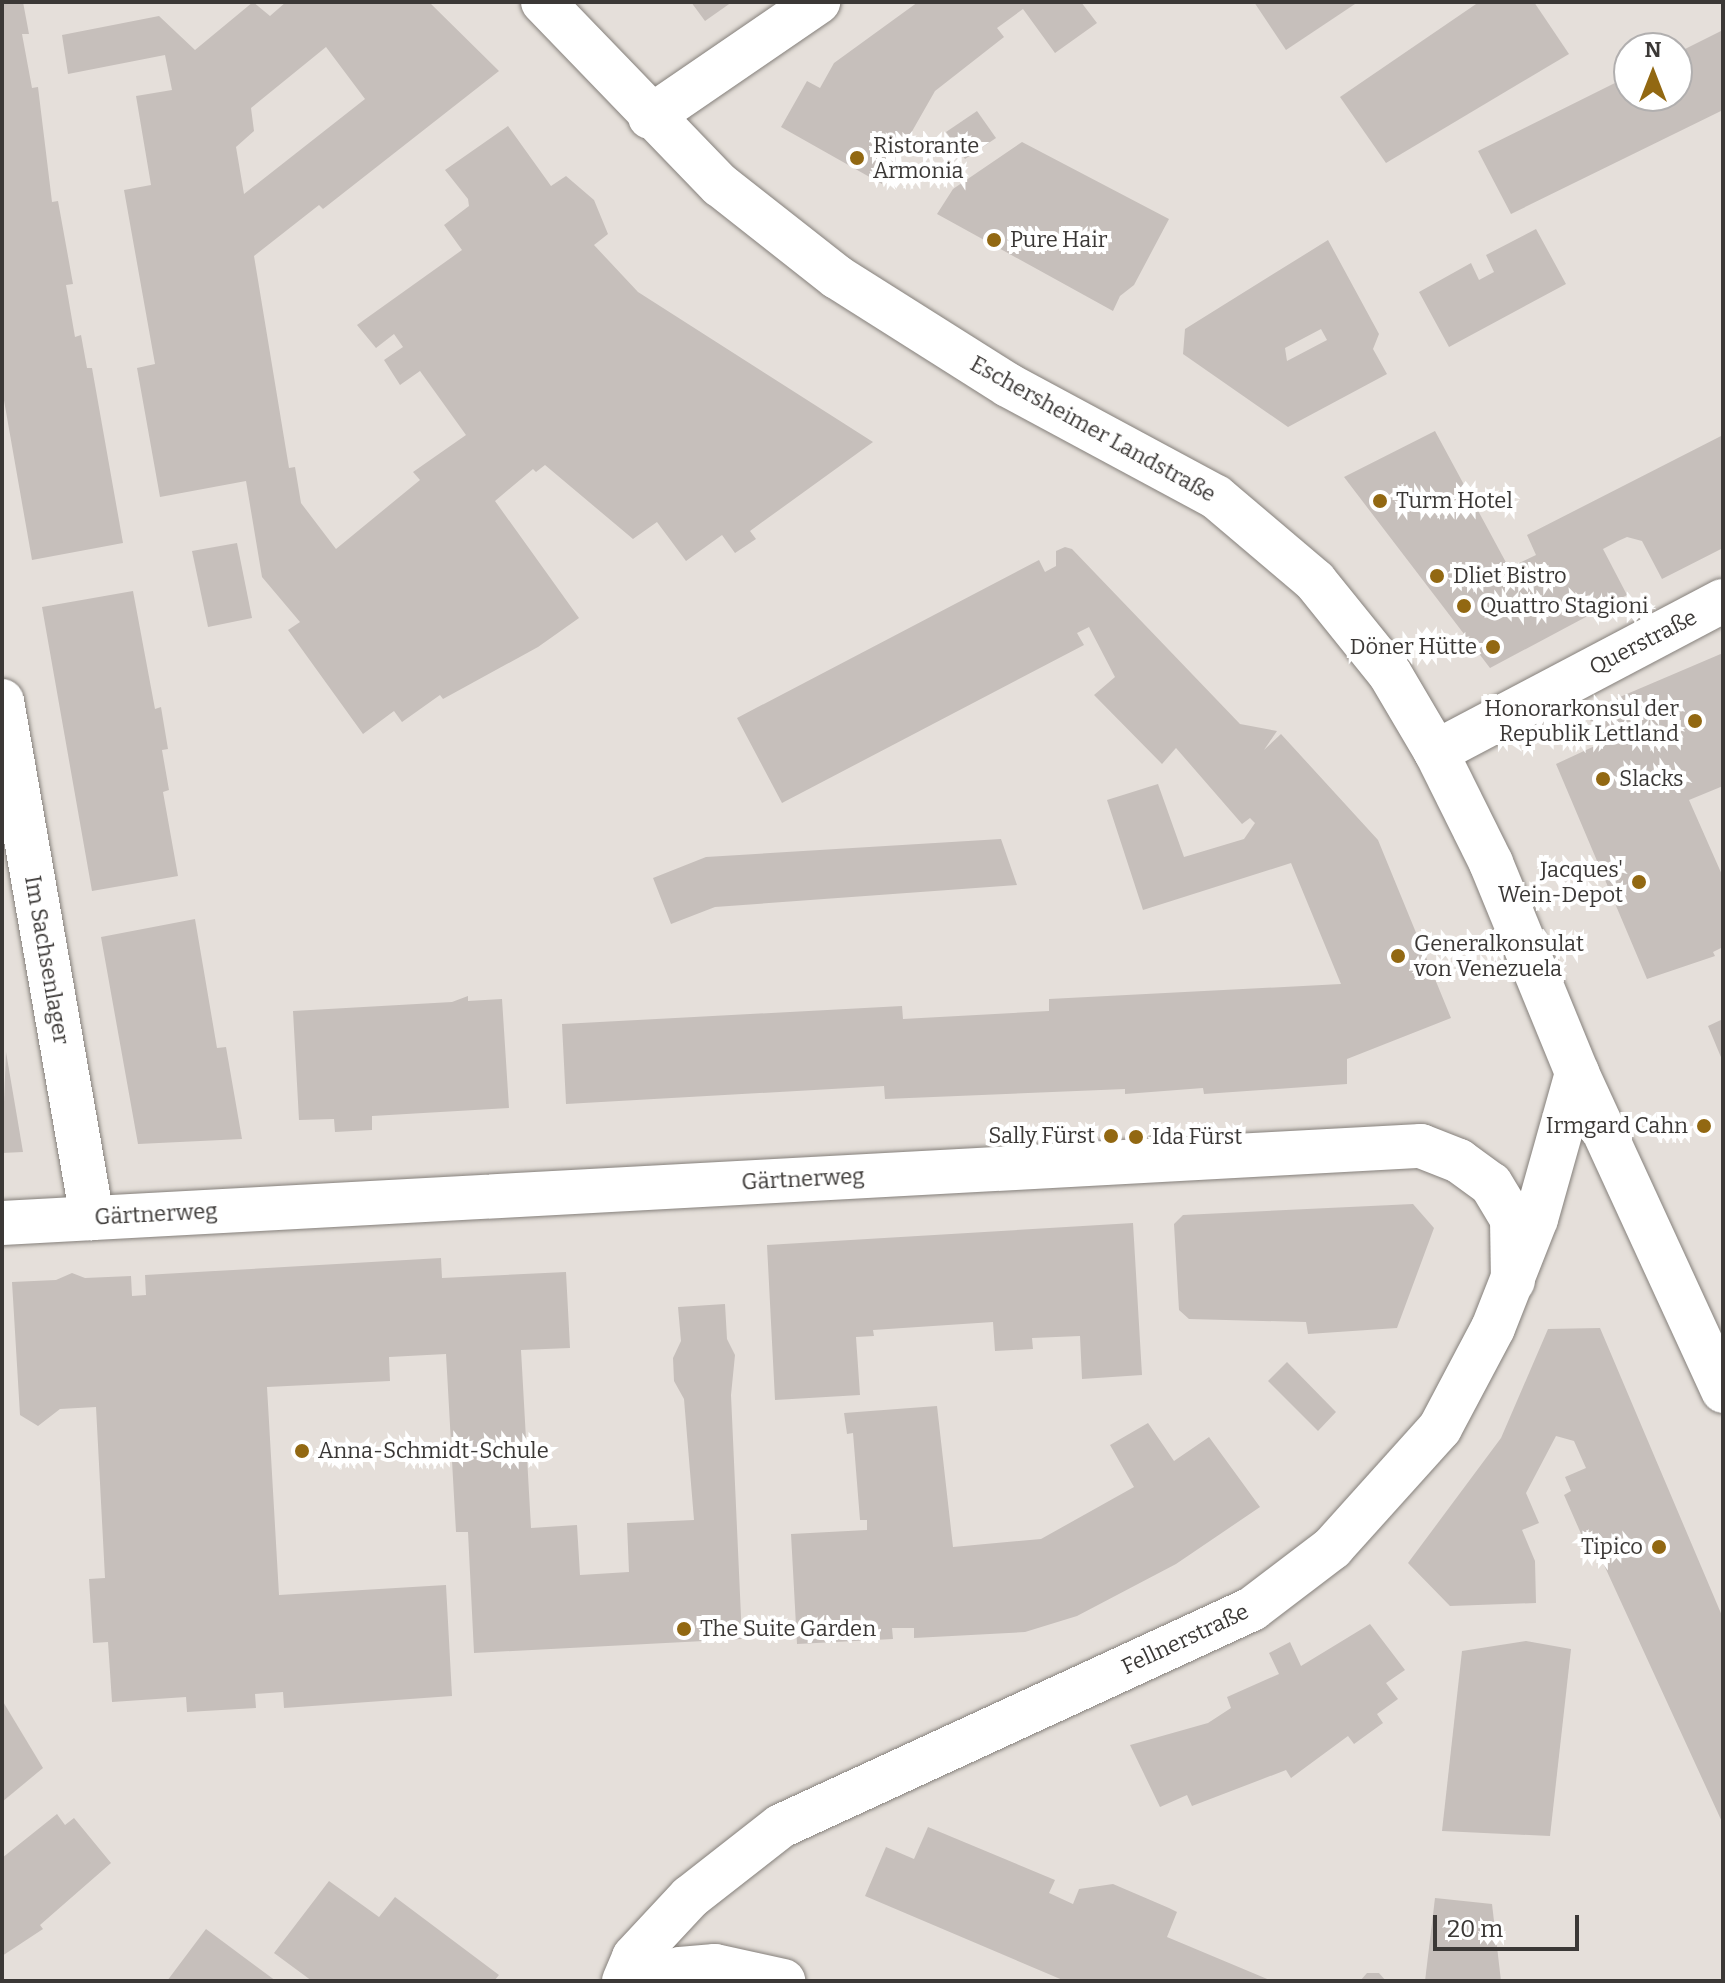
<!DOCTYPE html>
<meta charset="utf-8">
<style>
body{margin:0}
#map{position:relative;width:1725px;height:1983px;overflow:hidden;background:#e5dfda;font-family:Bitter,serif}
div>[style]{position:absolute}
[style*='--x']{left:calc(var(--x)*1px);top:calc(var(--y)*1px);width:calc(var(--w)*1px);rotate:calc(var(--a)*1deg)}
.building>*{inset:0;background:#c6bfbb}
.roads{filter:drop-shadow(0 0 2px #85807b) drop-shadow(0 0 2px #85807b)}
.street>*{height:44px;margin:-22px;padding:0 22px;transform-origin:22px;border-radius:22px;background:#fff}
.secondary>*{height:44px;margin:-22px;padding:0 22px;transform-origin:22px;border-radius:22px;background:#fff}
.dots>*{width:22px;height:22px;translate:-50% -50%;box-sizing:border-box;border:4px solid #fff;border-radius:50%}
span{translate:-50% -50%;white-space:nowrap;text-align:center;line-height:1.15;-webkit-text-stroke:8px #fff;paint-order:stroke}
.poi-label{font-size:22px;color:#3b3836}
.left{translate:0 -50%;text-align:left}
.right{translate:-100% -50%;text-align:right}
.street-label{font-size:22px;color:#3b3836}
.frame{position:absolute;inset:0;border:4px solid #3b3836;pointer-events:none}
.north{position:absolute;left:1613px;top:32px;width:80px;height:80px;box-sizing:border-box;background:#fff;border:2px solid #b1afaf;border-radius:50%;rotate:0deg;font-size:22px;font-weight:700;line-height:32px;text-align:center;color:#3b3836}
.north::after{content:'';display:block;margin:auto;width:28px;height:36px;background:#926812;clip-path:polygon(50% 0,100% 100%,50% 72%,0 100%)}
.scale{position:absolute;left:1433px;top:1915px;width:146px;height:36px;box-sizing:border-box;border:4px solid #3b3836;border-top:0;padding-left:10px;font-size:24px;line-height:28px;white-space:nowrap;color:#3b3836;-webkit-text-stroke:6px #fff;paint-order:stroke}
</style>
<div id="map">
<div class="building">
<i style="clip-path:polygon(2px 2px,23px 2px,29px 34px,22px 34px,32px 88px,38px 87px,52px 202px,58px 201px,73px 284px,66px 285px,75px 337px,81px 335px,87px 368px,92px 368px,123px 543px,32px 560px,2px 389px)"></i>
<i style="clip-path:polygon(evenodd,253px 2px,270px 16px,286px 2px,429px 2px,499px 71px,323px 209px,319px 205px,254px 256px,289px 468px,295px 467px,301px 503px,336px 549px,420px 480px,413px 472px,466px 435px,420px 371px,400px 385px,384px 360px,403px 347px,394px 334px,376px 348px,357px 325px,462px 250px,444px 225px,469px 206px,468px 199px,445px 170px,508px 126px,551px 186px,566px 176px,594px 200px,608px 234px,594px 245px,638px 292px,873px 442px,750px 531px,756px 539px,735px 553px,722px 535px,686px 561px,657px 522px,633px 539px,545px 465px,536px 472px,533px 469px,495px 501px,579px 618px,538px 647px,443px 699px,440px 695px,402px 722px,394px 711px,363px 734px,288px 630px,300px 622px,262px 577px,246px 481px,160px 497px,137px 368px,155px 364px,124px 190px,151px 185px,136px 96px,172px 90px,165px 55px,68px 74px,62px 35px,159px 16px,195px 50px,253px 2px,326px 47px,365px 99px,244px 194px,236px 147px,254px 131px,251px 108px,326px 47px)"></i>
<i style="clip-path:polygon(691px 2px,732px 2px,705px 21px)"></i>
<i style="clip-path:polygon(918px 2px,1081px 2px,1097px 23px,1055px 53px,1023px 9px,997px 28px,1004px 37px,935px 91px,882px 184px,781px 127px,807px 81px,820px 88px,834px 63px)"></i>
<i style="clip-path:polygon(1254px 2px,1358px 2px,1286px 50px)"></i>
<i style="clip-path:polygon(1479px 2px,1534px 2px,1569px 54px,1386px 163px,1340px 97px)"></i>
<i style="clip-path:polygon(1723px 30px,1723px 110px,1511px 214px,1478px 151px,1629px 76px,1629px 96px,1677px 96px,1677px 53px)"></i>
<i style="clip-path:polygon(977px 111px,996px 138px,965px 159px,946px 132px)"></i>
<i style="clip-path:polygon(1022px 142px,1169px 219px,1134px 285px,1120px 296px,1113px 311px,937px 214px,953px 189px)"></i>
<i style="clip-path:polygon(1536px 229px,1566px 284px,1449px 347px,1419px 292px,1471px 263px,1479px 280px,1494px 272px,1486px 255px)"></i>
<i style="clip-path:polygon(evenodd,1328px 240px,1379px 334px,1373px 349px,1387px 374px,1288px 427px,1183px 354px,1185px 329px,1328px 240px,1321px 329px,1327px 340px,1287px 361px,1285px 348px,1321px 329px)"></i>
<i style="clip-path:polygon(1435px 431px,1509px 568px,1536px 555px,1527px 535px,1723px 435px,1723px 548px,1662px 579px,1642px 541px,1627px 537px,1618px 541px,1603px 549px,1627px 595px,1490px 668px,1344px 477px)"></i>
<i style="clip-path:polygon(237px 543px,252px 618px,208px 627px,192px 551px)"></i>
<i style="clip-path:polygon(1065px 547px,1072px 549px,1240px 724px,1277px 731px,1264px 750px,1281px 734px,1378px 840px,1451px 1018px,1347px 1059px,1347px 1084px,1204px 1094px,1203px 1088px,1125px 1094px,1125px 1089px,885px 1099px,884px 1086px,566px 1104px,562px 1024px,902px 1006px,903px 1019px,1049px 1011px,1049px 999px,1341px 984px,1291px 863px,1143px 910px,1107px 800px,1158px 784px,1184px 857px,1244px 839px,1255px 823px,1250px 818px,1242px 824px,1176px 748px,1162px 764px,1094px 695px,1115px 677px,1089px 627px,1077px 633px,1084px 645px,782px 803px,737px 718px,1039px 560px,1045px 572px,1056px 566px,1056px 551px)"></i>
<i style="clip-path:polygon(133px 591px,155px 709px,161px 707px,168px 749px,162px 750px,169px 790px,163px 792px,178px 876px,92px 891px,42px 607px)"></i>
<i style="clip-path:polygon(1723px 653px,1723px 786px,1689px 800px,1723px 877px,1723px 947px,1713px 952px,1715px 956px,1647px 979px,1556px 764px,1599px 744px,1587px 711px)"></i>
<i style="clip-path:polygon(1001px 839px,1017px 885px,715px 907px,671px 924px,653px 878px,706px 857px)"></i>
<i style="clip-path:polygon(195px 919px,217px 1048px,226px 1047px,242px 1139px,138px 1144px,101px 937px)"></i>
<i style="clip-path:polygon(468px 996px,468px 1001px,502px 999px,509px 1108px,372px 1116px,372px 1130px,335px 1132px,334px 1119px,299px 1120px,293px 1011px,452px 1002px)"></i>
<i style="clip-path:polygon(1723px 1019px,1723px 1062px,1708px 1026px)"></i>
<i style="clip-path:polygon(6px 1052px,23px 1152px,2px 1153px)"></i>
<i style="clip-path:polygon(1413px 1204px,1434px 1228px,1397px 1328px,1308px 1334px,1306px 1322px,1189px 1319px,1179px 1310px,1174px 1224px,1183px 1215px)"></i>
<i style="clip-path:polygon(1133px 1223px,1142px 1375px,1082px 1379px,1080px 1336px,1032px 1338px,1033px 1349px,995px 1351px,993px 1322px,873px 1330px,874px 1336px,856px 1337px,860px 1395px,775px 1400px,767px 1245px)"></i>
<i style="clip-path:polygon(441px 1258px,442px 1278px,566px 1272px,570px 1348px,521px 1350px,531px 1528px,577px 1525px,580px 1575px,629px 1572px,627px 1523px,694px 1520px,684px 1399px,674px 1381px,673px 1358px,681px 1341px,678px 1307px,725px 1304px,727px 1339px,735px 1355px,731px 1395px,742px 1639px,474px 1653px,468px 1532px,456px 1532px,446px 1354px,389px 1357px,390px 1381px,267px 1387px,279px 1595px,446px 1585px,452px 1696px,284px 1708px,283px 1692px,255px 1694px,256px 1708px,187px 1712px,186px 1697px,112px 1702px,108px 1642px,93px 1643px,89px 1579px,105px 1578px,96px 1407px,60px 1409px,38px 1426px,20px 1415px,12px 1282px,56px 1280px,72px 1273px,85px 1278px,131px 1276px,132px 1296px,146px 1295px,145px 1275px)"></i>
<i style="clip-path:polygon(1600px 1328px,1723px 1618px,1723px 1824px,1593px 1541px,1586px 1545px,1564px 1495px,1571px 1491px,1565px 1477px,1586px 1468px,1574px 1441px,1556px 1436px,1526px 1493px,1539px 1523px,1522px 1530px,1535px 1561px,1536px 1603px,1450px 1606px,1408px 1563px,1501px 1438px,1548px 1329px)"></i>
<i style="clip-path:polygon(1287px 1362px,1336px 1412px,1318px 1431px,1268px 1381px)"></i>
<i style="clip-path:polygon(937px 1406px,953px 1547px,1041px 1539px,1134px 1487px,1110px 1445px,1148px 1423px,1174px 1461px,1209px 1437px,1260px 1507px,1176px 1564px,1077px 1616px,1025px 1632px,914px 1638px,914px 1628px,892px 1628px,893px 1639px,797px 1644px,791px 1534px,867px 1530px,867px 1520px,860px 1520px,853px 1433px,847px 1434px,844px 1413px)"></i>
<i style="clip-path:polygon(1370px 1624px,1405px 1670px,1386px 1683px,1398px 1699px,1377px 1714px,1383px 1723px,1354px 1744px,1348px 1736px,1291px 1778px,1286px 1770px,1192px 1806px,1187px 1795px,1160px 1807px,1130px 1745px,1208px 1723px,1231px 1708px,1227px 1697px,1279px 1674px,1269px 1653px,1290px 1642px,1301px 1666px)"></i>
<i style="clip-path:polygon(1526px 1641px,1571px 1649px,1550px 1836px,1442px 1831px,1462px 1651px)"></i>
<i style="clip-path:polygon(2px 1700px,43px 1768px,2px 1802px)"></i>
<i style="clip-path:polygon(57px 1814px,65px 1825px,74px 1818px,111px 1863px,40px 1925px,43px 1929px,2px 1956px,2px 1858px)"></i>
<i style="clip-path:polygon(928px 1827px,1055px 1880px,1049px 1893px,1073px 1904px,1079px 1889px,1113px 1884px,1169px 1908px,1177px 1912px,1167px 1937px,1272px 1981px,1065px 1981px,865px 1896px,886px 1847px,914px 1859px)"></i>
<i style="clip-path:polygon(329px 1881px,379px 1917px,395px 1897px,499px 1975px,494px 1981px,312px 1981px,274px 1953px)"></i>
<i style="clip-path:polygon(1435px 1898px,1492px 1904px,1501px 1981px,1425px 1981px)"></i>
<i style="clip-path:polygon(206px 1929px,276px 1981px,167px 1981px)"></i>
<i style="clip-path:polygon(1367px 1973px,1379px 1973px,1386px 1981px,1360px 1981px)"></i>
</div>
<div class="roads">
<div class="street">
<i style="--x:650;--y:117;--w:204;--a:-34.4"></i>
<i style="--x:2;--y:701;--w:525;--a:80.12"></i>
<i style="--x:1436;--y:752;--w:324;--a:-27.8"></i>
<i style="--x:2;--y:1223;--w:1421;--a:-3.11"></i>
<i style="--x:1421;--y:1146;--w:41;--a:21.5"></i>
<i style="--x:1459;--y:1161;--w:39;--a:36"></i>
<i style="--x:1491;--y:1184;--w:41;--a:59"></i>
<i style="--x:1512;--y:1219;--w:62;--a:89.1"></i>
<i style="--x:624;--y:1981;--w:26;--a:-67"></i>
<i style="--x:634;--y:1957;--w:82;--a:-47"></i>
<i style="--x:690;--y:1897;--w:115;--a:-38"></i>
<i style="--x:781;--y:1826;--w:519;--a:-24.74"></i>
<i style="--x:1252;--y:1609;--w:101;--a:-37.3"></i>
<i style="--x:1332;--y:1548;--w:161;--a:-48"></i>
<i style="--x:1440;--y:1428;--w:113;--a:-62.1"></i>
<i style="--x:1493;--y:1328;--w:117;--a:-68.5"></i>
<i style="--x:1536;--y:1219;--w:152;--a:-74.3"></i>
</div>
<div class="secondary">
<i style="--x:543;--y:2;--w:255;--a:46"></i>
<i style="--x:720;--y:185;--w:149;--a:38.2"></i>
<i style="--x:837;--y:277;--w:202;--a:32.3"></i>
<i style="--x:1008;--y:385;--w:236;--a:28.3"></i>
<i style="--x:1216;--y:497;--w:130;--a:40.3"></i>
<i style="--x:1315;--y:581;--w:119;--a:51.1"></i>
<i style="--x:1390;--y:674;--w:91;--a:59.5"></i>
<i style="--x:1436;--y:752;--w:124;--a:63.6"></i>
<i style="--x:1491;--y:863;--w:227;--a:67.7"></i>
<i style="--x:1577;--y:1073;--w:350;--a:65.3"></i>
<i style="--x:641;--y:1981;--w:41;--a:-17.1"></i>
<i style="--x:680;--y:1969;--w:35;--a:-5"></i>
<i style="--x:715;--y:1966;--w:70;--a:12.4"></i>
</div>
</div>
<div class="dots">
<i style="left:857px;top:158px;background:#926812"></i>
<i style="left:994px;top:240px;background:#926812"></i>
<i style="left:1380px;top:501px;background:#926812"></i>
<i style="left:1437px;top:576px;background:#926812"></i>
<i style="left:1464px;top:606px;background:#926812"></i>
<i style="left:1493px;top:647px;background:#926812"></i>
<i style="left:1695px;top:721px;background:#926812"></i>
<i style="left:1603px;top:779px;background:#926812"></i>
<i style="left:1639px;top:882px;background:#926812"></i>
<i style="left:1398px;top:956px;background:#926812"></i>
<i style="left:1704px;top:1126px;background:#926812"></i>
<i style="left:1111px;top:1136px;background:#926812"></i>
<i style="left:1136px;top:1137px;background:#926812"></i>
<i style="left:302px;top:1451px;background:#926812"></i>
<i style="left:1659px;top:1547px;background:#926812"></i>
<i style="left:684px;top:1629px;background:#926812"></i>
</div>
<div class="poi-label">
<span class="left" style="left:873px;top:158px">Ristorante<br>Armonia</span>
<span class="left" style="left:1010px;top:240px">Pure Hair</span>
<span class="left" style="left:1396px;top:501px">Turm Hotel</span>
<span class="left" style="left:1453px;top:576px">Dliet Bistro</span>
<span class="left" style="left:1480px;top:606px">Quattro Stagioni</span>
<span class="right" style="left:1477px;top:647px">Döner Hütte</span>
<span class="right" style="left:1679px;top:721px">Honorarkonsul der<br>Republik Lettland</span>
<span class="left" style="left:1619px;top:779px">Slacks</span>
<span class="right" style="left:1623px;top:882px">Jacques'<br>Wein-Depot</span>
<span class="left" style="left:1414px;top:956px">Generalkonsulat<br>von Venezuela</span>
<span class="right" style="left:1688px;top:1126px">Irmgard Cahn</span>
<span class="right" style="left:1095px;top:1136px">Sally Fürst</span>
<span class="left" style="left:1152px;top:1137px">Ida Fürst</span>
<span class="left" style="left:318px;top:1451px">Anna-Schmidt-Schule</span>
<span class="right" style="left:1643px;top:1547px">Tipico</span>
<span class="left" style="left:700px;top:1629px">The Suite Garden</span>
</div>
<div class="street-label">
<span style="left:1093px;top:429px;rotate:29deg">Eschersheimer Landstraße</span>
<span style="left:1643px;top:642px;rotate:-27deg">Querstraße</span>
<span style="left:47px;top:960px;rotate:80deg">Im Sachsenlager</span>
<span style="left:803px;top:1179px;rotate:-3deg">Gärtnerweg</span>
<span style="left:156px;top:1214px;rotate:-3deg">Gärtnerweg</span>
<span style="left:1185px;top:1639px;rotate:-25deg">Fellnerstraße</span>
</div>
<div class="frame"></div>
<div class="north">N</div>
<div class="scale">20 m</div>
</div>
